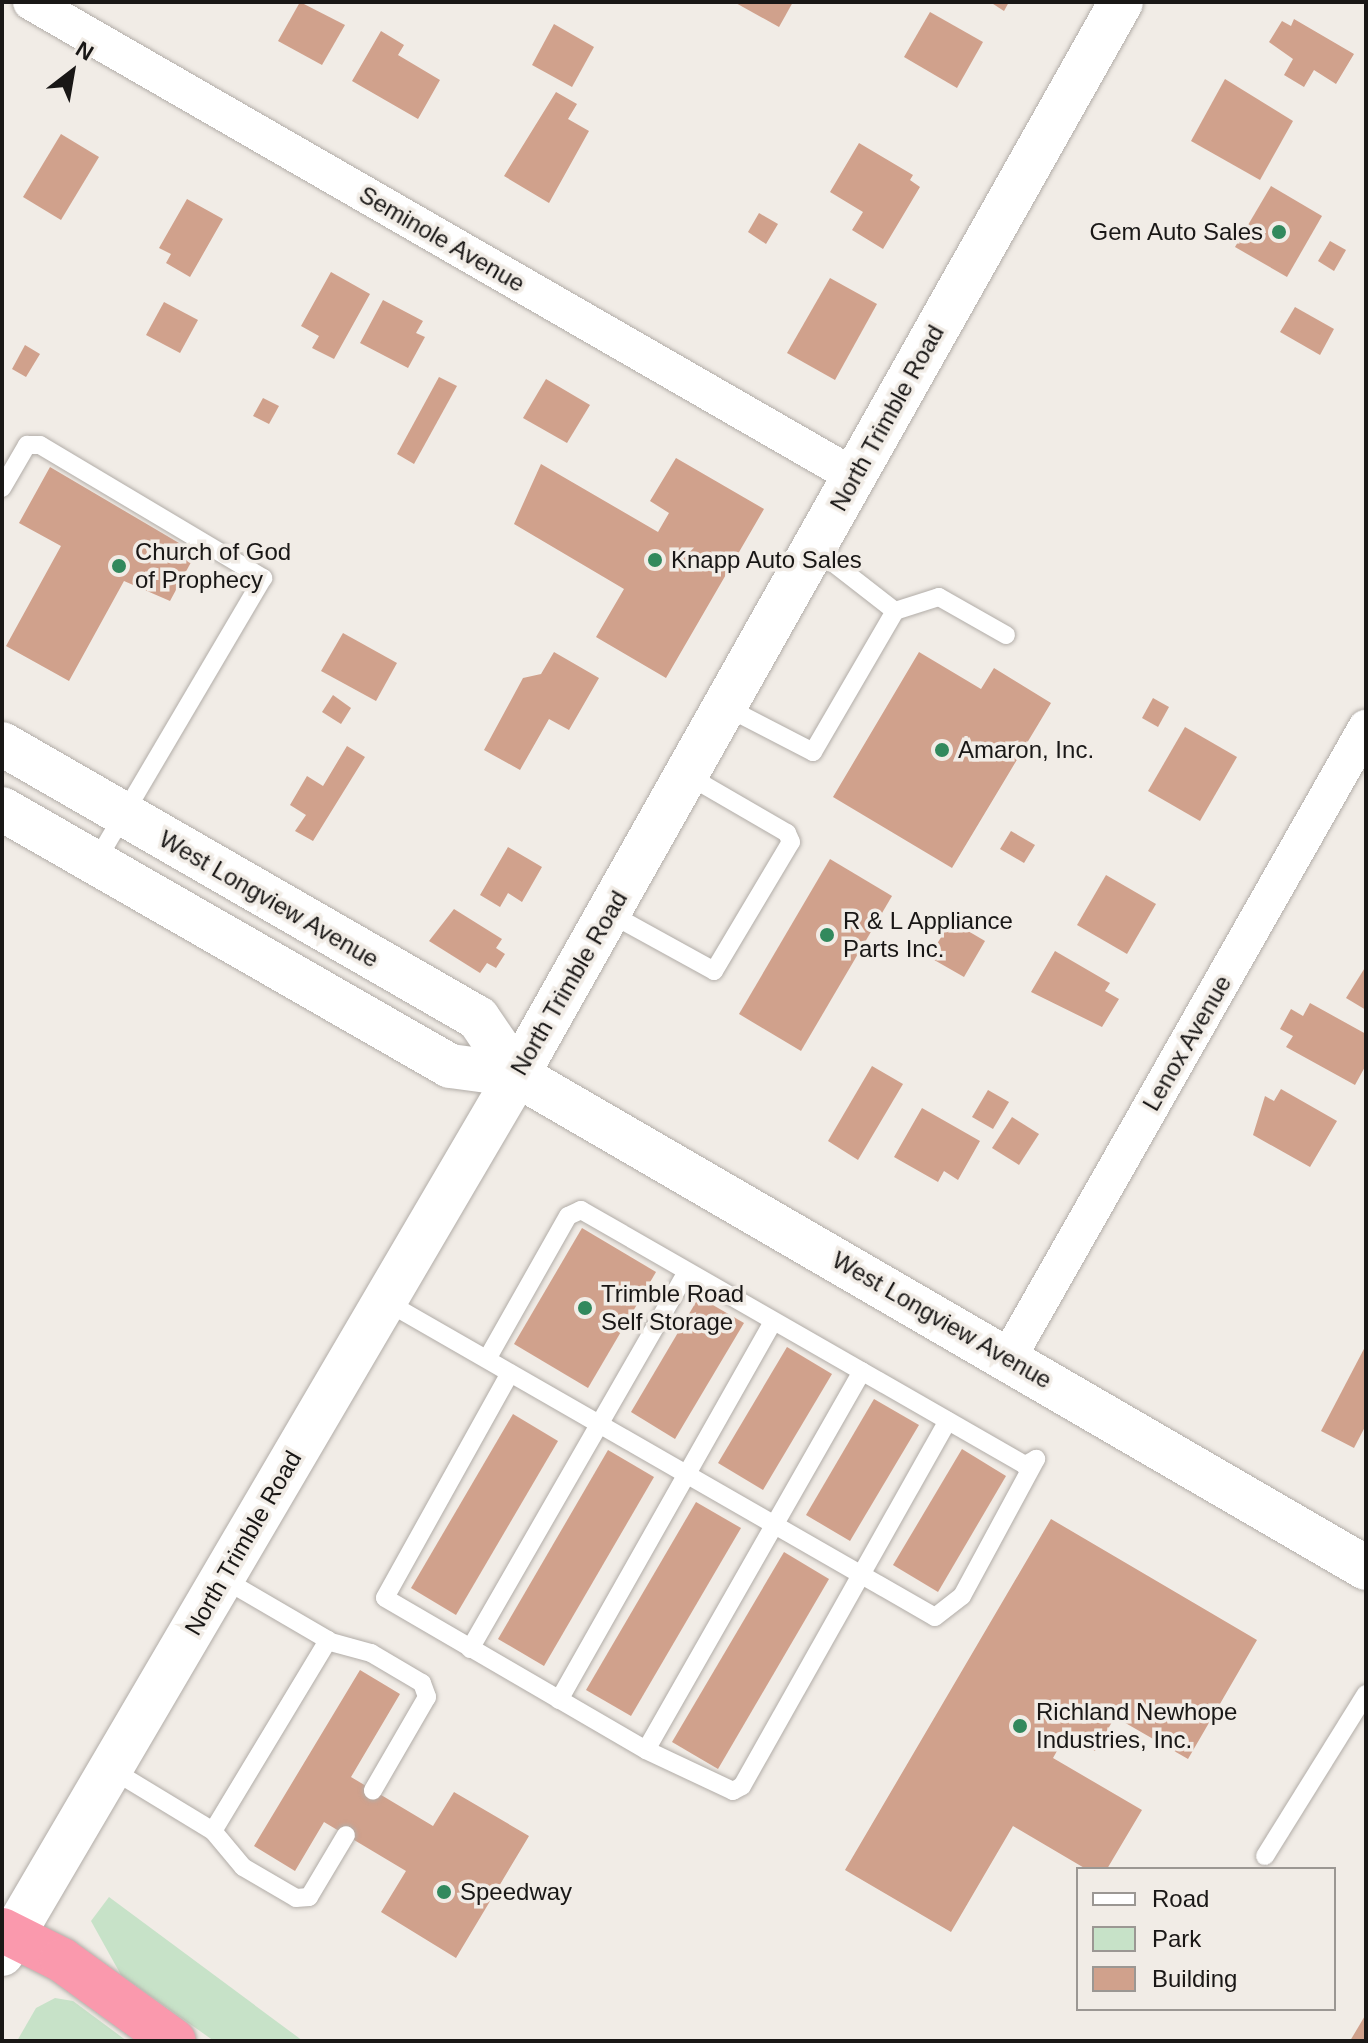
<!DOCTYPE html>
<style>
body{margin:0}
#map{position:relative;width:1368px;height:2043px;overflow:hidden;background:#f1ece6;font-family:Helvetica,sans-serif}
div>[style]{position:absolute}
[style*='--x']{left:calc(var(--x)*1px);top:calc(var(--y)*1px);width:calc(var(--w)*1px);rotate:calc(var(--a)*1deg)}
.green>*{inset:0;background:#c7e2c8}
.building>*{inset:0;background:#d0a18c}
.roads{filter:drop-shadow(0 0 2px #b2ada8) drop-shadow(0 0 2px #b2ada8)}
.service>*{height:18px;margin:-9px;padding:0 9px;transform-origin:9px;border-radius:9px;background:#fff}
.minor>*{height:36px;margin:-18px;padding:0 18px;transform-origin:18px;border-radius:18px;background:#fff}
.tertiary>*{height:44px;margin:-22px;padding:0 22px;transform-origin:22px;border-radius:22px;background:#fff}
.secondary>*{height:44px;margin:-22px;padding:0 22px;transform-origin:22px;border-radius:22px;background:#fff}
.motorway>*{height:44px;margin:-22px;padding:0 22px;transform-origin:22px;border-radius:22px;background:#fa99ad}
.dots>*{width:22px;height:22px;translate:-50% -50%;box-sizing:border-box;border:4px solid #f1ece6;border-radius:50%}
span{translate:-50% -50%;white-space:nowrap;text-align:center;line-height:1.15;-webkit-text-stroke:7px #f1ece6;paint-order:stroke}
.poi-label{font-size:24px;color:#191716}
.right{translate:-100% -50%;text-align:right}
.left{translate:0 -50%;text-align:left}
.street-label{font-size:24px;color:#191716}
.frame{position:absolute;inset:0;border:4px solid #191716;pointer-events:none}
.legend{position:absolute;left:1076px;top:1867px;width:260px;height:144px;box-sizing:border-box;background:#f1ece6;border:2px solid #9b9793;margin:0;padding:10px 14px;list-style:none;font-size:24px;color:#191716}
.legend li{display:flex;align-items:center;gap:16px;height:40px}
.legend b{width:40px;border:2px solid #9b9793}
.north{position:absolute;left:32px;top:32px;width:80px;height:80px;-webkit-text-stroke:6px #f1ece6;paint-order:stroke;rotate:31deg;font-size:22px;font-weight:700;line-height:32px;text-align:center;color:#191716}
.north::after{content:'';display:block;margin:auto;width:28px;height:36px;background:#191716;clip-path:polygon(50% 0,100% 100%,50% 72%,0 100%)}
</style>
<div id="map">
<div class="green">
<i style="clip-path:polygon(109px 1897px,303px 2041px,214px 2041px,121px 1975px,91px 1921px)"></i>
<i style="clip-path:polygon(55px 1998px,73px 2001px,127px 2041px,17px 2041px,36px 2008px)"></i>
</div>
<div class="building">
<i style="clip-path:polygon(300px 2px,345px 25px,322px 65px,278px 41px)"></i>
<i style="clip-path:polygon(734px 2px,793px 2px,779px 27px)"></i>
<i style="clip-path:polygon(990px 2px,1009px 2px,1004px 11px)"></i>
<i style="clip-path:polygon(930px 12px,983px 42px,957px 88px,904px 57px)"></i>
<i style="clip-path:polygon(1294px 19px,1354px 54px,1336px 84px,1314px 70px,1304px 87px,1284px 75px,1293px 59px,1269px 42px,1282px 21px,1291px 26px)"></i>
<i style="clip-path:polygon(554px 24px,594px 47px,572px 87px,532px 65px)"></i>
<i style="clip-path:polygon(381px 31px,404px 45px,398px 55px,440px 80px,418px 119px,352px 81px)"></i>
<i style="clip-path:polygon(1225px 79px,1293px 121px,1260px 180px,1191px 141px)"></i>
<i style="clip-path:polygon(556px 92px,577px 104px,568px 119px,589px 131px,549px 203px,504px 176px)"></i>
<i style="clip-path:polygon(61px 134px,99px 157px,61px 220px,23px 197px)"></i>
<i style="clip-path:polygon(859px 143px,913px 175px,910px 180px,920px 187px,883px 249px,852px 230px,863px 212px,830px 192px)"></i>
<i style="clip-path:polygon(1271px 186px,1322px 216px,1287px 277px,1235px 247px)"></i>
<i style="clip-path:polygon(187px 199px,223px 219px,190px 277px,166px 263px,171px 254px,159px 248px)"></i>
<i style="clip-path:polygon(759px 213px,778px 224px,766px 244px,748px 232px)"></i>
<i style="clip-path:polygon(1330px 241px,1346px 250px,1334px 271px,1318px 261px)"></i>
<i style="clip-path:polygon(331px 272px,370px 294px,334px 359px,312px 348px,319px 336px,301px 326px)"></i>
<i style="clip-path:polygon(830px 278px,877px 304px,835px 380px,787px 353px)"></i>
<i style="clip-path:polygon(383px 300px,423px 321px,416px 333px,425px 337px,408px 368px,360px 343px)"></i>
<i style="clip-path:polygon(164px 302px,198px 320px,180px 353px,146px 335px)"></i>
<i style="clip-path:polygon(1295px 307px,1334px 329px,1320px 355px,1280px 332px)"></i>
<i style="clip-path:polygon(25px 345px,40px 354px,26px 377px,12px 369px)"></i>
<i style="clip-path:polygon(439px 377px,457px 386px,414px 464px,397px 454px)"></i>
<i style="clip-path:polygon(546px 379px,590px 405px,567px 443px,523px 418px)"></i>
<i style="clip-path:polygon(263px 398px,279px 406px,269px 424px,253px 416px)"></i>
<i style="clip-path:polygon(676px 458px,764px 509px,666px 678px,596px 637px,624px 589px,514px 524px,541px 464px,658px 532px,669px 513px,650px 501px)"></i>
<i style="clip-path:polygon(50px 467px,196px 553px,170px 601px,124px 581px,69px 681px,6px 646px,61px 546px,19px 523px)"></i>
<i style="clip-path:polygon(343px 633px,397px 663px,376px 701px,321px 671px)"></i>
<i style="clip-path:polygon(554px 652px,599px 678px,569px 730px,549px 719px,520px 770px,484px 750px,523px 678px,541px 674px)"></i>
<i style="clip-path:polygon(919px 652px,981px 689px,994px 668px,1051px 703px,952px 868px,833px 797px)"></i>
<i style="clip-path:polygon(333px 695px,351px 708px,341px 724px,322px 712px)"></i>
<i style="clip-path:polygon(1153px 698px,1169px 707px,1158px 727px,1142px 718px)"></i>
<i style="clip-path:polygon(1185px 727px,1237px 757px,1200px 821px,1148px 791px)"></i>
<i style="clip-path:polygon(347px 746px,365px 757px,313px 841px,295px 831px,306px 815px,290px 805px,307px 776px,323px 786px)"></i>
<i style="clip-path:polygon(1011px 831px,1035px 845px,1024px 863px,1000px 849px)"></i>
<i style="clip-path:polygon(508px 847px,542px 867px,522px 902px,508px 893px,500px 907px,480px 895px)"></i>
<i style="clip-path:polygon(830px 859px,892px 896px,801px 1051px,739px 1014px)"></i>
<i style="clip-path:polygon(1106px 875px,1156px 904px,1127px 954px,1077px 925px)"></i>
<i style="clip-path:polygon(454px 909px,502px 939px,496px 948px,505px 954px,496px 968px,487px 963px,480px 973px,429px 941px)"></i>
<i style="clip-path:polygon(951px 921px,985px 941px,964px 977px,929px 957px)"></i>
<i style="clip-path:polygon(1055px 951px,1110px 983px,1105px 991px,1119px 999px,1102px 1027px,1031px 992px)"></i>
<i style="clip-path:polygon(1366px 966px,1366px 1010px,1346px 998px)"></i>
<i style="clip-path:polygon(1310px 1003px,1366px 1034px,1366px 1065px,1355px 1085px,1286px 1047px,1293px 1036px,1280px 1029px,1291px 1009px,1303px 1016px)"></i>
<i style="clip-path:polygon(872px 1066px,903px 1084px,858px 1160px,828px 1141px)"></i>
<i style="clip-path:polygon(1281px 1089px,1337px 1121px,1310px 1167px,1253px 1135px,1265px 1096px,1274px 1101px)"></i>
<i style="clip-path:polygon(988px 1090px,1009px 1102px,993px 1129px,972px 1117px)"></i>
<i style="clip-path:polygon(922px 1108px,980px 1141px,958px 1180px,944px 1171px,938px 1182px,894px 1157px)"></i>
<i style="clip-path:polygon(1012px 1117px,1039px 1134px,1019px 1165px,992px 1148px)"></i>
<i style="clip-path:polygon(582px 1228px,656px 1272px,588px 1388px,514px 1344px)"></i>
<i style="clip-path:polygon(699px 1297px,744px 1323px,675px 1439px,631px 1412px)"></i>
<i style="clip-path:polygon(1366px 1345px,1366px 1425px,1354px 1448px,1321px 1431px)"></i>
<i style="clip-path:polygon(787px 1347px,832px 1374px,763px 1490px,718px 1463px)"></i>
<i style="clip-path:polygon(874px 1399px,919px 1425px,850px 1541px,806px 1515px)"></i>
<i style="clip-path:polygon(513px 1414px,558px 1441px,456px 1615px,411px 1588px)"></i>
<i style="clip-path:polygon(962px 1449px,1006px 1476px,938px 1592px,893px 1565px)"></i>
<i style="clip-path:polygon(608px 1450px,654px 1477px,544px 1666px,498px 1639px)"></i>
<i style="clip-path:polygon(696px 1502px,741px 1528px,631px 1716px,586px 1690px)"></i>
<i style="clip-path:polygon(1051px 1519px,1257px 1640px,1188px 1759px,1115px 1717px,1095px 1751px,1066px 1735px,1053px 1758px,1142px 1810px,1107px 1869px,1086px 1869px,1013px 1826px,951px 1932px,845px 1870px)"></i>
<i style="clip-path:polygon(784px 1552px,829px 1579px,718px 1769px,672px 1742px)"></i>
<i style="clip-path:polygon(360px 1670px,400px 1694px,351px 1777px,433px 1826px,454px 1792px,529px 1836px,456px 1958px,381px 1912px,406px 1871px,324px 1822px,295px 1871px,254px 1846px)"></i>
<i style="clip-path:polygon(1366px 2014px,1366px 2041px,1350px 2041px)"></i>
</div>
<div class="roads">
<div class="service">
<i style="--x:2;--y:488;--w:50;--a:-59.8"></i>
<i style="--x:27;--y:445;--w:13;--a:0"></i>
<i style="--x:40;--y:445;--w:260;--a:30.8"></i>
<i style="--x:263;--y:578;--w:329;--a:120.5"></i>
<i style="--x:814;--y:548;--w:103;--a:37.9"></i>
<i style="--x:895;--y:611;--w:46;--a:-17.7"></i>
<i style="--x:939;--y:597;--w:77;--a:29.6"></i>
<i style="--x:726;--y:707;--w:98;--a:27.3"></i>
<i style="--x:813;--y:752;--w:163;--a:-59.8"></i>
<i style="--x:609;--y:913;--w:120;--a:28.9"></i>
<i style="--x:714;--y:971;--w:150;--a:-59.2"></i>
<i style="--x:791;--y:842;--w:10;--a:-114"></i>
<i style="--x:787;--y:833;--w:116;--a:-149.9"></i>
<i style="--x:385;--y:1301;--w:634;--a:29.88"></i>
<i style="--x:935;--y:1617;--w:34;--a:-38"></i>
<i style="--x:962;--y:1596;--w:156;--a:-61.6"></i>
<i style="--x:1036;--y:1459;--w:13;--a:151"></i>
<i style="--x:1025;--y:1465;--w:512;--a:-150.13"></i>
<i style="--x:581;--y:1210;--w:14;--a:155"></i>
<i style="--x:568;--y:1216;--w:164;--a:119.5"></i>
<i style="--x:510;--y:1373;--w:257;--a:119.1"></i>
<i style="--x:385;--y:1598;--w:302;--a:30.2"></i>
<i style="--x:646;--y:1750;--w:96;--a:25.2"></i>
<i style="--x:733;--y:1791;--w:10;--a:-29"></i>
<i style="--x:742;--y:1786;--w:419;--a:-60.6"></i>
<i style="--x:327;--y:1641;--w:46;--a:15.3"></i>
<i style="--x:371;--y:1653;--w:59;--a:30.5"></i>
<i style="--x:422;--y:1683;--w:15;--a:70"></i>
<i style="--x:427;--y:1697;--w:108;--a:120.1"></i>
<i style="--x:470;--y:1649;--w:435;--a:-60.1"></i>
<i style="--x:559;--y:1700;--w:435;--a:-60.5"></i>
<i style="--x:646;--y:1750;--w:436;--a:-60.3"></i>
<i style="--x:111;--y:1769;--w:119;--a:31.3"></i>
<i style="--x:213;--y:1831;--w:223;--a:-58.9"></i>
<i style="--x:328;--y:1640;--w:123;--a:-149.7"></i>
<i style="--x:213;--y:1831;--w:47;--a:50.2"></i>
<i style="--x:243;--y:1867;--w:61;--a:30.3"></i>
<i style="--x:296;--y:1898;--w:13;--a:-4"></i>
<i style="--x:309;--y:1897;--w:72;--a:-59.2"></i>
<i style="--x:1265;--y:1856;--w:191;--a:-58.1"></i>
</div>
<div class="minor">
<i style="--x:31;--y:2;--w:950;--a:29.94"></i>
<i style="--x:1008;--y:1358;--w:725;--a:-60.39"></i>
</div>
<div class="tertiary">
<i style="--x:2;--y:744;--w:549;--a:29.93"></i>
<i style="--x:478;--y:1018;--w:69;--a:55.6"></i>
<i style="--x:2;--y:809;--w:516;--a:29.84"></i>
<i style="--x:450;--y:1066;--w:68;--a:7.7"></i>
<i style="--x:517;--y:1075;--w:982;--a:30.14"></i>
</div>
<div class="secondary">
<i style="--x:2;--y:1954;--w:1019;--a:-59.63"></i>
<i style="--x:517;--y:1075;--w:1231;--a:-60.62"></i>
</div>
<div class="motorway">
<i style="--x:2;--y:1930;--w:67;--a:26.6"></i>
<i style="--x:62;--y:1960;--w:138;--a:35.9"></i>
</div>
</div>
<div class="dots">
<i style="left:1279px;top:232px;background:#32895d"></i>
<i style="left:655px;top:560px;background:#32895d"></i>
<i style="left:119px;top:566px;background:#32895d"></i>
<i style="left:942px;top:750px;background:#32895d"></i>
<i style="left:827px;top:935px;background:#32895d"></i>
<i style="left:585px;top:1308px;background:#32895d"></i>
<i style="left:1020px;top:1726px;background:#32895d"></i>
<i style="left:444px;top:1892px;background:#32895d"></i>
</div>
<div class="poi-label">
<span class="right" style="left:1263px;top:232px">Gem Auto Sales</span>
<span class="left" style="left:135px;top:566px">Church of God<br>of Prophecy</span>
<span class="left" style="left:671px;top:560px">Knapp Auto Sales</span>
<span class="left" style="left:958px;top:750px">Amaron, Inc.</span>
<span class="left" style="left:843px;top:935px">R &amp; L Appliance<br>Parts Inc.</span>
<span class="left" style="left:601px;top:1308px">Trimble Road<br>Self Storage</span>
<span class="left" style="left:1036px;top:1726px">Richland Newhope<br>Industries, Inc.</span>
<span class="left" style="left:460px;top:1892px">Speedway</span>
</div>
<div class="street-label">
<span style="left:442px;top:239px;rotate:30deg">Seminole Avenue</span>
<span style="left:887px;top:418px;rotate:-61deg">North Trimble Road</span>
<span style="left:269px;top:899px;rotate:30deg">West Longview Avenue</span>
<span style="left:569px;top:983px;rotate:-60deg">North Trimble Road</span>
<span style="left:1187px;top:1043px;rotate:-60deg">Lenox Avenue</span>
<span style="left:942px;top:1320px;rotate:30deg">West Longview Avenue</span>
<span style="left:243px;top:1543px;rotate:-60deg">North Trimble Road</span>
</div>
<div class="frame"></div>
<ul class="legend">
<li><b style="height:10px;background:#fff"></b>Road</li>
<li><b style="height:22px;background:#c7e2c8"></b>Park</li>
<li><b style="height:22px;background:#d0a18c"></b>Building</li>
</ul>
<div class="north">N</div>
</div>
